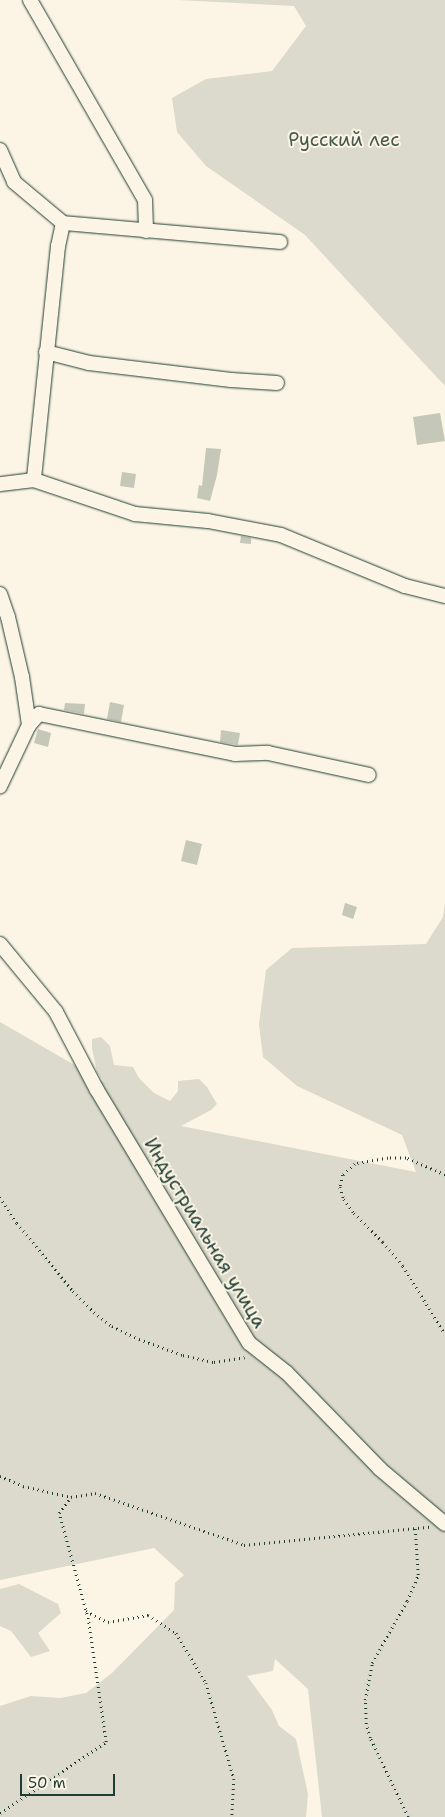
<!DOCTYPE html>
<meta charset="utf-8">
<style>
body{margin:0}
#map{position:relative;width:445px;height:1817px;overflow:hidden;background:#fcf5e5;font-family:"Shantell Sans",sans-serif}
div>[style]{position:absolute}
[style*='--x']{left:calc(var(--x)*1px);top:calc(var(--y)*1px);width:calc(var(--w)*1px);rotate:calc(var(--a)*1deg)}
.green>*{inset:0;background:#dcdacc}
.building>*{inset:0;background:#c5c7b9}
.path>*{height:2.5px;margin-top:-1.25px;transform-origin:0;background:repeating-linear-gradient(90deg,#1f3d34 0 1px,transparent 0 5px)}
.roads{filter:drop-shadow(0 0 1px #1f3d34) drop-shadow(0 0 1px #1f3d34)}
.minor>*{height:14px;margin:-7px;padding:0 7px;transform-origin:7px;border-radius:7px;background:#fcf5e5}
span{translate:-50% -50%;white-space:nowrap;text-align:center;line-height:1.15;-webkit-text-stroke:4px #fcf5e5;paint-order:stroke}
.park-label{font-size:19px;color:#455c52}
.street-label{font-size:19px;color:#1f3d34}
.scale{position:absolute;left:20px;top:1774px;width:95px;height:22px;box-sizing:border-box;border:2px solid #1f3d34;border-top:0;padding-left:6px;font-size:15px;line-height:18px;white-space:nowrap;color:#1f3d34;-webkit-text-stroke:4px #fcf5e5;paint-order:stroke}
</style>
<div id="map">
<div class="green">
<i style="clip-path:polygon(177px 0,445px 0,445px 386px,305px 235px,206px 166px,177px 132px,172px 98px,206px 79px,272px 71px,306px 26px,294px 6px)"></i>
<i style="clip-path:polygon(445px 903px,445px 1817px,322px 1817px,308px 1689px,275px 1659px,273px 1671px,247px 1676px,272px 1710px,279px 1726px,296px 1739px,308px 1794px,306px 1817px,0 1817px,0 1706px,31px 1696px,60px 1698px,86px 1693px,112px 1673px,174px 1610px,175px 1583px,184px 1575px,154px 1548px,0 1580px,0 1022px,104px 1082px,97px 1072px,92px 1049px,92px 1039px,101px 1037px,110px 1046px,114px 1065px,133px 1067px,139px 1078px,154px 1093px,170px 1101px,178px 1091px,178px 1081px,199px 1079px,207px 1087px,217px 1104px,211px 1110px,181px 1126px,416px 1172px,402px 1135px,297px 1086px,263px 1057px,259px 1024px,266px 970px,292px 948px,426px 944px,443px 917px)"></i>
<i style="clip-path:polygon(19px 1584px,58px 1604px,61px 1613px,38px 1633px,50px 1651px,31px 1657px,11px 1631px,0 1626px,0 1589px)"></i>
</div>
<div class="building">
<i style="clip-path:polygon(440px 413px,445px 441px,417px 445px,413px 417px)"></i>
<i style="clip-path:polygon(206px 448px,221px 449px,217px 475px,210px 501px,197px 498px,199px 485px,202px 486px)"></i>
<i style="clip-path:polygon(122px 472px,136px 474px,134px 488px,120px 486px)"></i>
<i style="clip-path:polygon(241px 536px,251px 538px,251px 544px,240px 543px)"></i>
<i style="clip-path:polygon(110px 702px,124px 705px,121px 722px,107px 719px)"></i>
<i style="clip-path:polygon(65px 703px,85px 704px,84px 714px,64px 710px)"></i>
<i style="clip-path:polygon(38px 729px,51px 733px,48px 747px,34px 743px)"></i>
<i style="clip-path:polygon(221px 730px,240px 733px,238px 745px,220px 742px)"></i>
<i style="clip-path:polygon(186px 840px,202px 844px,197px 865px,181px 861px)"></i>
<i style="clip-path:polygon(345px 903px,357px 907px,353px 919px,342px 915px)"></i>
</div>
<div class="path">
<i style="--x:445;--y:1175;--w:43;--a:-156.4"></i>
<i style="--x:406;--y:1158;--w:18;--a:180"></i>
<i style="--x:388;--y:1158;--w:34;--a:170"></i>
<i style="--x:355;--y:1164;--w:16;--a:137"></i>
<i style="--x:343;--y:1175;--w:12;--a:104"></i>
<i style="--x:340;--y:1187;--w:13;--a:72"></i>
<i style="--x:344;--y:1199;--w:17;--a:54"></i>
<i style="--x:354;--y:1213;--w:41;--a:45"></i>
<i style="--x:383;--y:1242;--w:31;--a:50"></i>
<i style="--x:403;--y:1266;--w:80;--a:58.3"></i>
<i style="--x:0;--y:1197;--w:31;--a:57"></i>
<i style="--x:17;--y:1223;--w:88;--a:50.5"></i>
<i style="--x:73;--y:1291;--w:30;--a:45"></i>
<i style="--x:94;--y:1312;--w:23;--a:38"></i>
<i style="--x:112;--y:1326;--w:30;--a:26"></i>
<i style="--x:139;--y:1339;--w:47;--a:20"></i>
<i style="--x:183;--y:1355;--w:32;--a:13"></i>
<i style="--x:214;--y:1362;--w:31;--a:-9"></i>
<i style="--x:0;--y:1476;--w:25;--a:23"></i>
<i style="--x:23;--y:1486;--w:49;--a:12.9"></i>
<i style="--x:86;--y:1611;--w:25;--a:27"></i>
<i style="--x:108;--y:1622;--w:41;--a:-9.9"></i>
<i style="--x:148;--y:1615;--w:33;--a:33"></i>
<i style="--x:176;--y:1633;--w:58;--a:59"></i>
<i style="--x:206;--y:1683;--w:100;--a:73.7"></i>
<i style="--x:234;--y:1779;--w:38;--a:93"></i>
<i style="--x:0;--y:1813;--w:128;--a:-33.8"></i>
<i style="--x:106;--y:1742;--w:124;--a:-98.3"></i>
<i style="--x:88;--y:1619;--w:110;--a:-105.3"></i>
<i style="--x:59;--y:1513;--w:20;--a:-53"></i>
<i style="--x:71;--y:1497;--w:24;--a:-9"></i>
<i style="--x:95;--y:1493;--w:158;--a:19.2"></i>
<i style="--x:244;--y:1545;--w:186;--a:-5.6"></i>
<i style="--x:408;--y:1817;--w:88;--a:-115.7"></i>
<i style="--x:370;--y:1738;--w:15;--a:-106"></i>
<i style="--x:366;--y:1724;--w:24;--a:-92"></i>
<i style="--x:365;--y:1700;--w:38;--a:-79"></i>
<i style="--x:372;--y:1663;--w:71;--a:-60.6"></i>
<i style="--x:407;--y:1601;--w:28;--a:-67"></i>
<i style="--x:418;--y:1575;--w:47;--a:-93.7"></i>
</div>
<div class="roads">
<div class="minor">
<i style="--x:30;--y:0;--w:231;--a:60.1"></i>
<i style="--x:145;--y:200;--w:31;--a:88"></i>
<i style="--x:0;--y:150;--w:35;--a:66"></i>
<i style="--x:14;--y:182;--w:64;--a:39.9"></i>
<i style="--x:63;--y:223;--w:24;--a:102"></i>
<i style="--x:58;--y:246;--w:235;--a:95.9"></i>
<i style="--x:34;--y:480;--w:34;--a:173"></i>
<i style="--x:63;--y:223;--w:218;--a:5"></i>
<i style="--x:46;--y:352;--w:44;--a:14.3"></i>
<i style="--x:89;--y:363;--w:143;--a:6.8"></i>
<i style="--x:231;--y:380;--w:46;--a:3.7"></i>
<i style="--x:34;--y:480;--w:107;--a:18.6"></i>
<i style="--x:135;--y:514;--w:73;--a:5.5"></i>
<i style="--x:208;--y:521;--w:74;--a:10.9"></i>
<i style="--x:281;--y:535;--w:134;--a:22.4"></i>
<i style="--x:405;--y:586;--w:41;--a:14"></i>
<i style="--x:0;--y:594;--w:24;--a:71"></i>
<i style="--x:8;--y:617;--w:62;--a:76.9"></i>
<i style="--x:22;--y:677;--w:49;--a:81.7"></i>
<i style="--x:29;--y:725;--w:68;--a:115.4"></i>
<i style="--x:29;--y:725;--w:15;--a:-48"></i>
<i style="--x:39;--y:714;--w:200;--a:11.5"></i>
<i style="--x:235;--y:754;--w:33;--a:-2"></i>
<i style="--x:268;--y:753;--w:103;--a:12.3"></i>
<i style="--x:0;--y:944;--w:88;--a:50.5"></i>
<i style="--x:56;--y:1012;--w:88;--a:62.3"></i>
<i style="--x:97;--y:1090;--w:295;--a:59"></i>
<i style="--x:249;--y:1343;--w:48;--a:38.3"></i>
<i style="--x:287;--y:1373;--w:134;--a:45.9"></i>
<i style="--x:380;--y:1469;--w:85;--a:40.2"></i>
</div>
</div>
<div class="park-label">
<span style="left:344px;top:140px">Русский лес</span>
</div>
<div class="street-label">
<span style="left:205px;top:1233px;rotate:59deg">Индустриальная улица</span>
</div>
<div class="scale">50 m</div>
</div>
